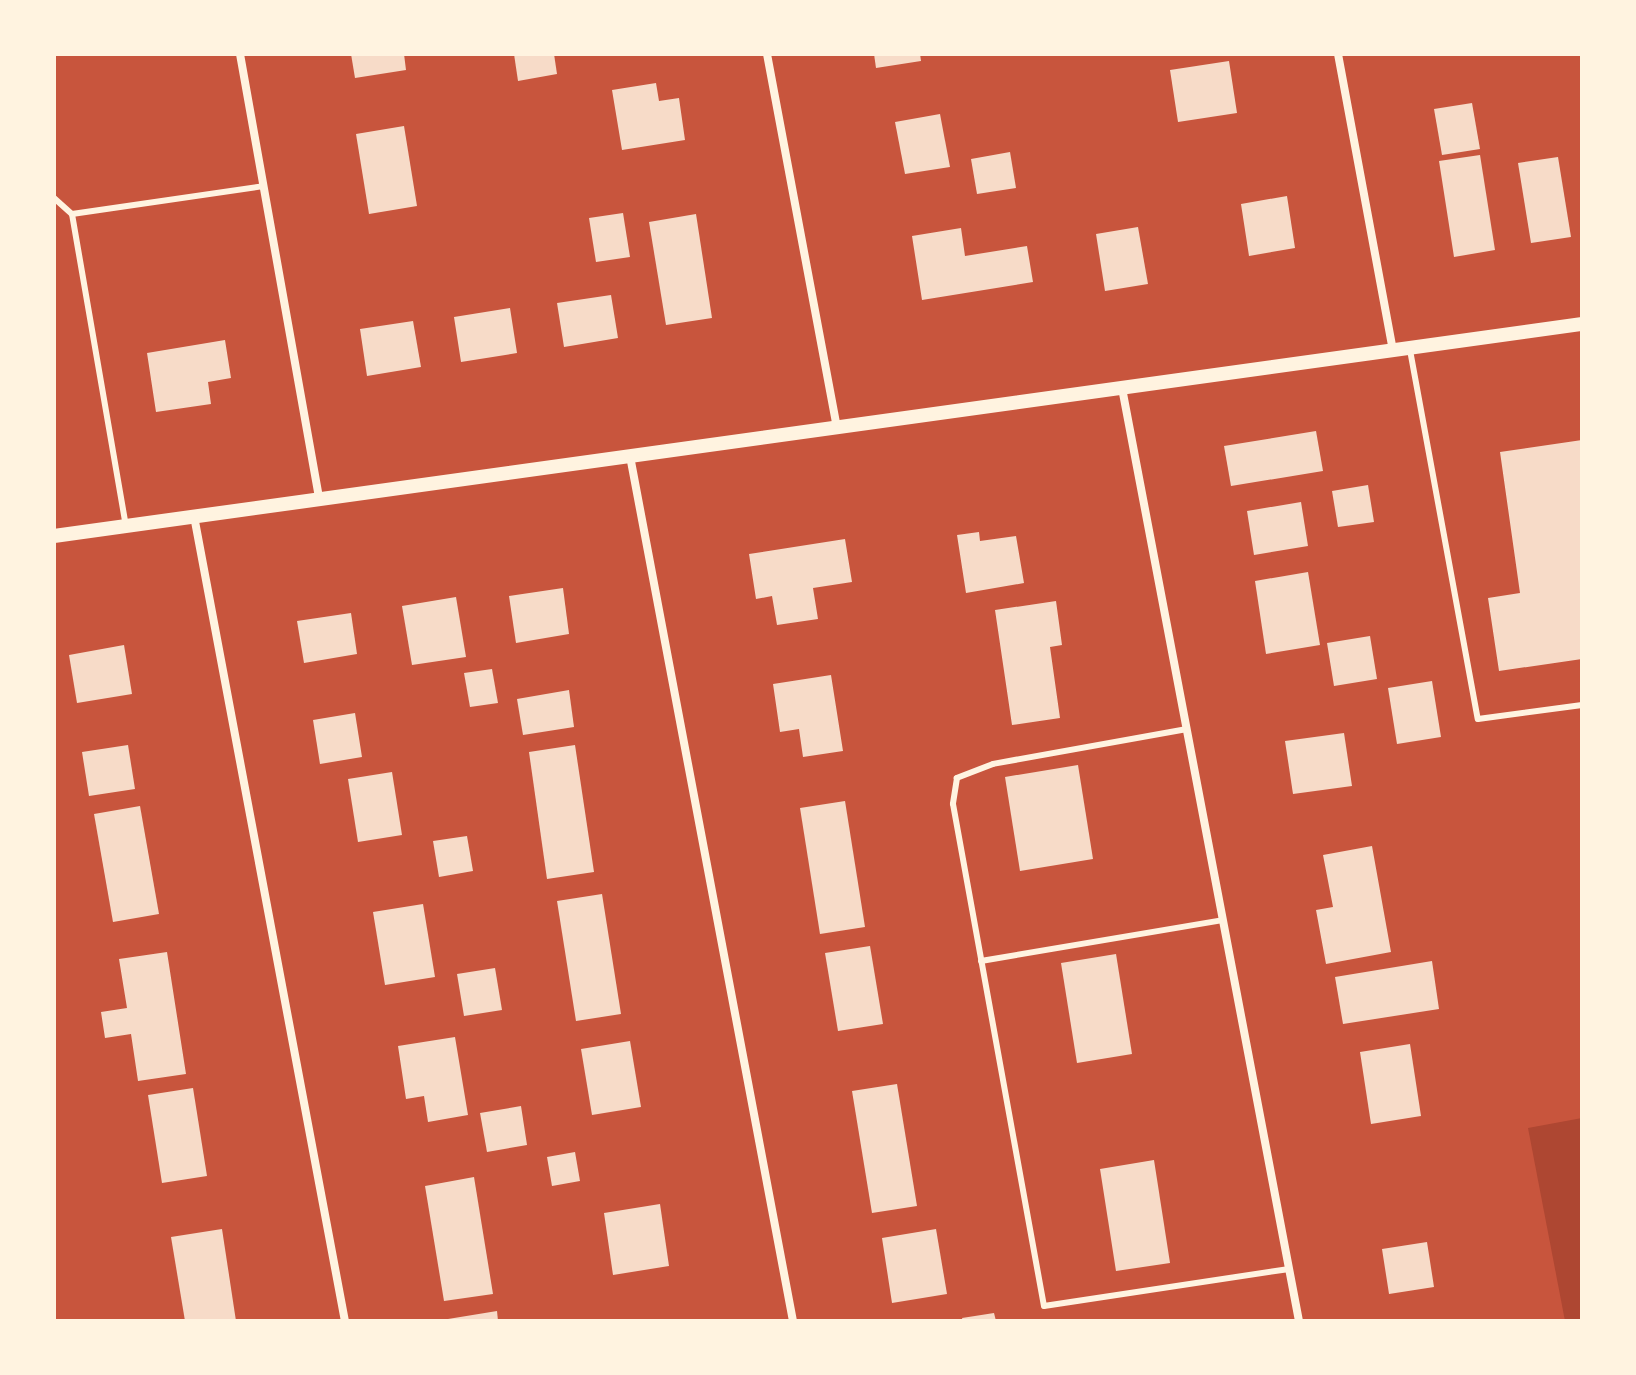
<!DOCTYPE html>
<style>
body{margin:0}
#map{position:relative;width:1636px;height:1375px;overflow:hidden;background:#c8553d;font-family:Spectral,serif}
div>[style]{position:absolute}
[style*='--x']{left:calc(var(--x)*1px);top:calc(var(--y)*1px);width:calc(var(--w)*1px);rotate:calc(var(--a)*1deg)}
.green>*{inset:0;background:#ae4732}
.building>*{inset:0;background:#f7dbc8}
.service>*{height:6px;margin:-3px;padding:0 3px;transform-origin:3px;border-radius:3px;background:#fff3e0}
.minor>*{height:8px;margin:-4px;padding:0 4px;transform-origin:4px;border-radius:4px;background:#fff3e0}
.tertiary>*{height:14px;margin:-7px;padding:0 7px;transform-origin:7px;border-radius:7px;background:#fff3e0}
span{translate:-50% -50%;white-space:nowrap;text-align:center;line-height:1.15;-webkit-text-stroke:6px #fff3e0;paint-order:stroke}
.frame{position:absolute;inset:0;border:56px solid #fff3e0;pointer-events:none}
</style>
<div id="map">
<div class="green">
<i style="clip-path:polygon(1582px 1118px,1582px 1321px,1565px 1321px,1528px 1128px)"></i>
</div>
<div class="building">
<i style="clip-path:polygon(351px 54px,404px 54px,406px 70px,355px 78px)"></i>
<i style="clip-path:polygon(514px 54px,554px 54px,557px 74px,518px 81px)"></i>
<i style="clip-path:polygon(874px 54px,920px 54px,921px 61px,876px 68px)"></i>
<i style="clip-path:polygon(1229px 61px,1237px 113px,1178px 122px,1170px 70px)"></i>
<i style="clip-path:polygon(656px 83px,659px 101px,679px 98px,685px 140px,622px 150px,612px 90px)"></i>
<i style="clip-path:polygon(1472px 103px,1480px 149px,1442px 155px,1434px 109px)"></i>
<i style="clip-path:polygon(940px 114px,950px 167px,905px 174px,895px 122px)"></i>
<i style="clip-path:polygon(404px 126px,417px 206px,369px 214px,356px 134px)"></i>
<i style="clip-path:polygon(1010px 152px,1016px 188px,977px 194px,971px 159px)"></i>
<i style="clip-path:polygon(1480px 155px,1495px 250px,1454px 257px,1439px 161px)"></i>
<i style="clip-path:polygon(1558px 157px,1571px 237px,1531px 243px,1518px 163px)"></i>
<i style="clip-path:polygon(1287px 196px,1295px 248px,1249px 256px,1241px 204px)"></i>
<i style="clip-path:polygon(623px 213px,630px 257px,596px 262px,589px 218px)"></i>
<i style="clip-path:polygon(696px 214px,712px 318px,666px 325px,649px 222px)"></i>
<i style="clip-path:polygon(1138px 227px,1148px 284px,1105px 291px,1096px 234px)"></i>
<i style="clip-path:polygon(961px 228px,965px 256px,1027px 246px,1033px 282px,922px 300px,912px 236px)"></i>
<i style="clip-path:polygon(611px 295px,618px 338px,564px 347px,557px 303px)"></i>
<i style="clip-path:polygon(510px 308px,517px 353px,461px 362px,454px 317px)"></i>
<i style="clip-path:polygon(413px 321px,421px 367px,367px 376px,360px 329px)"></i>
<i style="clip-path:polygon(225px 340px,231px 378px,208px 382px,211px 404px,156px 412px,147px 353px)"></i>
<i style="clip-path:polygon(1316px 431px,1323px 471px,1231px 486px,1224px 446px)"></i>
<i style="clip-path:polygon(1582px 440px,1582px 659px,1499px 671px,1488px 598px,1520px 593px,1500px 452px)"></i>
<i style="clip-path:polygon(1368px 485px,1374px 522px,1338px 527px,1332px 491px)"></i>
<i style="clip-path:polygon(1301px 502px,1308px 546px,1254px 555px,1247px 511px)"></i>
<i style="clip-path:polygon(979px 532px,980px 541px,1016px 536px,1024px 583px,966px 593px,957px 535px)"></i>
<i style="clip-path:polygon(845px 539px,852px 582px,813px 588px,818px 619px,777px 625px,772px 596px,756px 599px,749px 554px)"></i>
<i style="clip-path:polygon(1308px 572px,1320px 645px,1266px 654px,1255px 581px)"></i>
<i style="clip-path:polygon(563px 588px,569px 634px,516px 643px,509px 596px)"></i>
<i style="clip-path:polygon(456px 597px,466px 657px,412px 665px,402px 606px)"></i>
<i style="clip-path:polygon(1056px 601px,1062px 645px,1050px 647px,1060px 718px,1012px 725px,995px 610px)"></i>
<i style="clip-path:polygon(351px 613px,357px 654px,304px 663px,297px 621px)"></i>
<i style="clip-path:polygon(1370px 636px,1377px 679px,1334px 686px,1327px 643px)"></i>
<i style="clip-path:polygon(124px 645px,132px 694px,77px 703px,69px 655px)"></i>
<i style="clip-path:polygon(492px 669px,498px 703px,470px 707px,464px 673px)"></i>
<i style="clip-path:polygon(831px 675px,843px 751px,803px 757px,799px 729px,780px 732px,773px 684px)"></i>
<i style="clip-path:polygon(1432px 681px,1441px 737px,1397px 744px,1388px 688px)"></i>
<i style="clip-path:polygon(569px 690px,574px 727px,523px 735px,517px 699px)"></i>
<i style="clip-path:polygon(355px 713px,362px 757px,320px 764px,313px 720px)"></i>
<i style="clip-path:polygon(1344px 733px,1352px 786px,1293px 794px,1285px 741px)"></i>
<i style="clip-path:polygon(128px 745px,135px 789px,89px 796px,82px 752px)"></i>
<i style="clip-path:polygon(575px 745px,594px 872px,547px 879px,529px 752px)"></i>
<i style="clip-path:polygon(1078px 765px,1093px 859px,1020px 871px,1005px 777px)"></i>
<i style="clip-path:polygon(392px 772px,402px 835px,358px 842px,348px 779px)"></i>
<i style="clip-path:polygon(845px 801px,865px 927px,820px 934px,800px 808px)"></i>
<i style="clip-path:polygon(140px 806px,159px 914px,113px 922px,94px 814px)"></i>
<i style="clip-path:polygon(467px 836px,473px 871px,439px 877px,433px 841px)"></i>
<i style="clip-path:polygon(1372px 846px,1391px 952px,1326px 964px,1316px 910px,1333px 907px,1323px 855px)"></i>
<i style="clip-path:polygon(602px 894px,621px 1014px,576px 1021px,557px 901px)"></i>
<i style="clip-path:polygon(423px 904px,435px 977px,385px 985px,373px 912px)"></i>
<i style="clip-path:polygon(870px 946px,883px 1024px,838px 1031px,825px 953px)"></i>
<i style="clip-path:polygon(167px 952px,186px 1074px,138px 1081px,131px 1034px,105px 1038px,101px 1012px,127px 1008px,119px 959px)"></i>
<i style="clip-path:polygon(1116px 954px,1132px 1054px,1077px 1063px,1061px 963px)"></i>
<i style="clip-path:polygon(1432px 961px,1439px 1009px,1343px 1024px,1335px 977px)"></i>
<i style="clip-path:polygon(495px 968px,502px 1010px,464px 1016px,457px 974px)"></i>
<i style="clip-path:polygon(455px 1037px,468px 1115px,428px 1122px,424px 1096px,406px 1099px,398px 1046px)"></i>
<i style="clip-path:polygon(630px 1041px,641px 1107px,592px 1115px,581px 1049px)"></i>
<i style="clip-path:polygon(1410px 1044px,1421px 1116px,1371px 1124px,1360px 1052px)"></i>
<i style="clip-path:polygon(897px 1084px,917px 1206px,872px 1213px,852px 1091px)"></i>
<i style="clip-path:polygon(193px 1088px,207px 1176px,162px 1183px,148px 1095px)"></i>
<i style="clip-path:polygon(521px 1106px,527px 1145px,487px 1152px,480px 1113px)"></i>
<i style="clip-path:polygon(575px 1152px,580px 1181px,552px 1186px,547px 1157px)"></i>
<i style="clip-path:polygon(1154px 1160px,1170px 1263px,1116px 1271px,1100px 1169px)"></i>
<i style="clip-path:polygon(474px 1177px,493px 1294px,444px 1301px,425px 1186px)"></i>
<i style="clip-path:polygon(660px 1204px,669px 1266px,613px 1275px,604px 1213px)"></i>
<i style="clip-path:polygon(222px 1229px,236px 1321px,185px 1321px,171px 1237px)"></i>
<i style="clip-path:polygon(936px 1229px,947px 1294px,892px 1303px,882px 1238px)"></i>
<i style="clip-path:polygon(1427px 1242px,1434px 1287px,1389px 1294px,1382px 1249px)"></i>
<i style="clip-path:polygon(497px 1311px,498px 1321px,448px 1321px,448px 1319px)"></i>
<i style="clip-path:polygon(994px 1313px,996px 1321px,963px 1321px,962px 1318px)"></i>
</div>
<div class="service">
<i style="--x:54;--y:198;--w:24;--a:42"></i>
<i style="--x:72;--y:214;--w:193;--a:-8.3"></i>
<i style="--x:72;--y:214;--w:317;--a:80.2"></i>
<i style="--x:1410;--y:350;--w:375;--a:79.6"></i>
<i style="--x:1478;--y:719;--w:105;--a:-7.7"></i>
<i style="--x:1187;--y:729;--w:197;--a:169.8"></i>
<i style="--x:993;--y:764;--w:39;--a:159"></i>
<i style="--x:957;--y:778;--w:26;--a:99"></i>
<i style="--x:953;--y:804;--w:510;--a:79.73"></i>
<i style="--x:1044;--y:1306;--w:248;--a:-8.6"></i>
<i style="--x:981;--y:961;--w:245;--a:-9.6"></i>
</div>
<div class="minor">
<i style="--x:240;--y:54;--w:451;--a:79.9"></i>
<i style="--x:767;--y:54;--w:380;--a:79.4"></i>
<i style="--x:1338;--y:54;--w:303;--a:79.5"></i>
<i style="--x:1122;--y:388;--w:950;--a:79.26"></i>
<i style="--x:630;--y:456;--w:880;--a:79.33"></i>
<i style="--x:194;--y:516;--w:819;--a:79.38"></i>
</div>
<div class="tertiary">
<i style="--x:54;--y:536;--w:1543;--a:-7.9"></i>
</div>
<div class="frame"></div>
</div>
